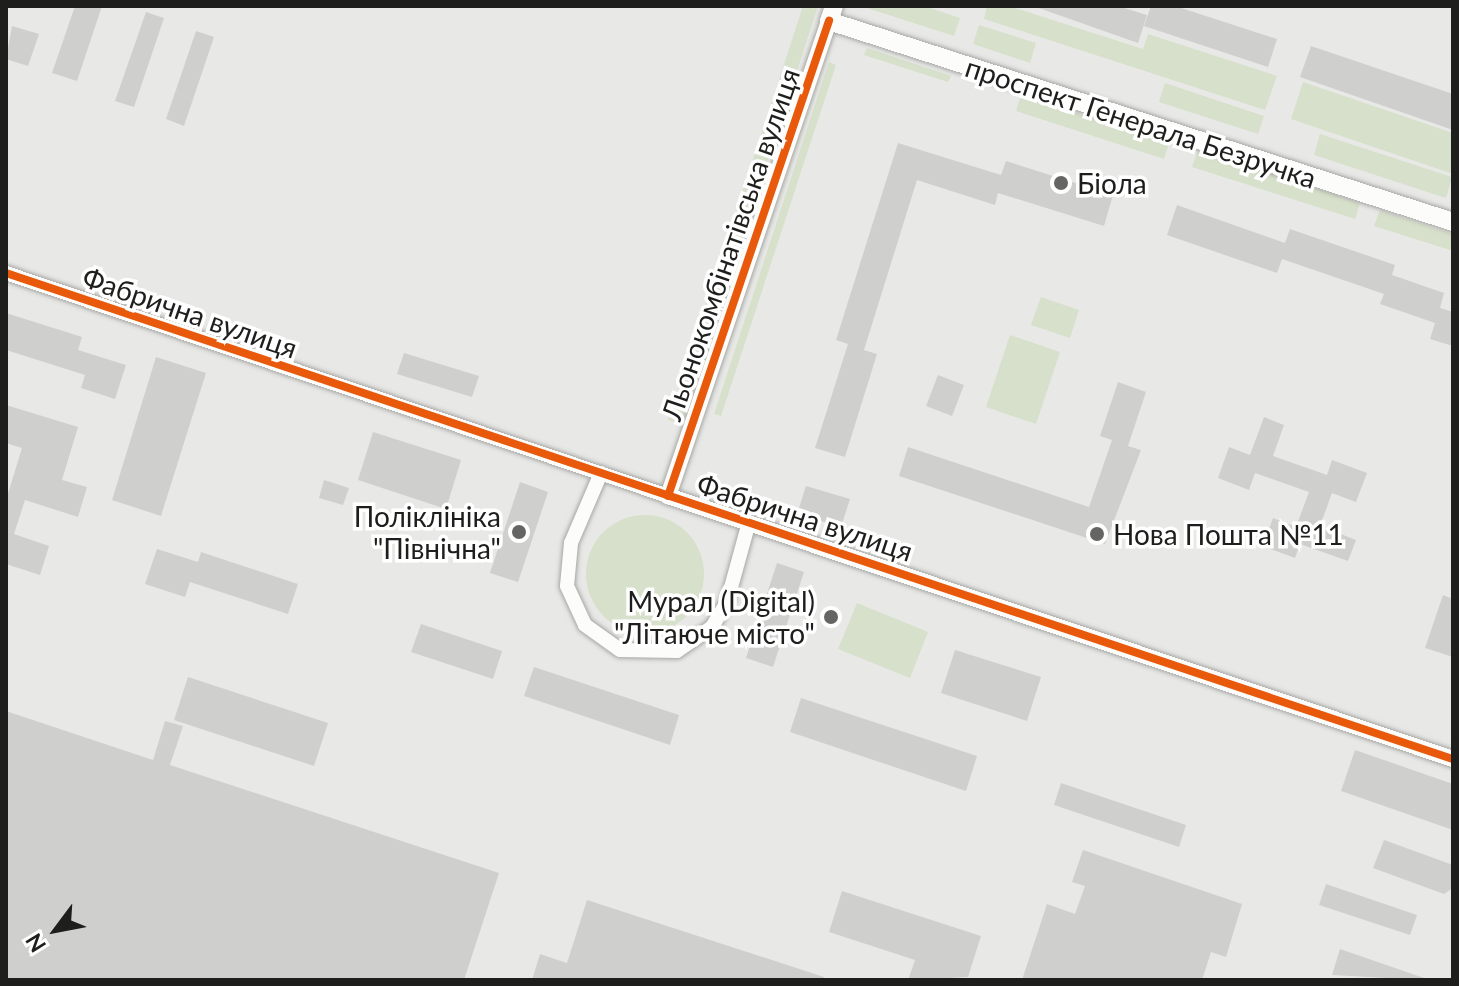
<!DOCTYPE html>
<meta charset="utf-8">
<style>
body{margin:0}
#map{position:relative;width:1459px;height:986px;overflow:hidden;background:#e8e9e6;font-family:Lato,sans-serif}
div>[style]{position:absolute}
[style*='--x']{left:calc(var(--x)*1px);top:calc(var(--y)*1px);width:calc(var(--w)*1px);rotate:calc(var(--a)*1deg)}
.green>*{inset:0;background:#d7e0ca}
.round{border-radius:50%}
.building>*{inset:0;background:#cfd0cd}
.roads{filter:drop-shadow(0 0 2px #a7a8a5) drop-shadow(0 0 2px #a7a8a5)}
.minor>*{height:14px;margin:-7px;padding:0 7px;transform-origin:7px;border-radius:7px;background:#fcfcfb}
.tertiary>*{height:16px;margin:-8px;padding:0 8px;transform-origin:8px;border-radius:8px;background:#fcfcfb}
.secondary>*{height:18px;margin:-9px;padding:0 9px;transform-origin:9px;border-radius:9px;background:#fcfcfb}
.cycleway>*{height:8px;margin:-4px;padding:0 4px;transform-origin:4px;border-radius:4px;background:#e8590c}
.dots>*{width:22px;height:22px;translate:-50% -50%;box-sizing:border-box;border:4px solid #fff;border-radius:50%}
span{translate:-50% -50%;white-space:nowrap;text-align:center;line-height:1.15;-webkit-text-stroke:7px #fff;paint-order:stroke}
.street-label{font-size:28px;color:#1e1e1d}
.poi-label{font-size:28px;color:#1e1e1d}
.left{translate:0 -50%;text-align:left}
.right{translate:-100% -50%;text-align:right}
.frame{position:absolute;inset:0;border:8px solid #1e1e1d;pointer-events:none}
.north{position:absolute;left:16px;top:890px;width:80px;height:80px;-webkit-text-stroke:6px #fff;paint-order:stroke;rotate:238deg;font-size:22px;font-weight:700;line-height:32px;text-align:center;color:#1e1e1d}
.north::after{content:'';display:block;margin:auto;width:28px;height:36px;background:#1e1e1d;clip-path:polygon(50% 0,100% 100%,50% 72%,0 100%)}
</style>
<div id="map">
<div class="green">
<i style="clip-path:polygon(803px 6px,818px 6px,682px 424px,668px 420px)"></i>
<i style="clip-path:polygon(924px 6px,960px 18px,954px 36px,867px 8px)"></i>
<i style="clip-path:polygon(987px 6px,1009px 6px,1143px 49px,1148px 34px,1277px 76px,1265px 110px,984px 19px)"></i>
<i style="clip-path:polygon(979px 25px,1036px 43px,1030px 63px,973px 44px)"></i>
<i style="clip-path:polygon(867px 48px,951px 76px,948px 82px,864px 55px)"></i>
<i style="clip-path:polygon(829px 62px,836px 65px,721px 416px,714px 414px)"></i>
<i style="clip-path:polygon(1303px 82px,1453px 133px,1453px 174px,1291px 119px)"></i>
<i style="clip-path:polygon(1165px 83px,1264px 116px,1258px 134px,1159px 102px)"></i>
<i style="clip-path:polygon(1021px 95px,1169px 143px,1164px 159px,1016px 111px)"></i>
<i style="clip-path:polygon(1320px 134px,1452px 177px,1446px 198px,1314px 155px)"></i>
<i style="clip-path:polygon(1198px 150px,1360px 203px,1355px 219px,1192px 167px)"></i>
<i style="clip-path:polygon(1380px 210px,1453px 234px,1453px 251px,1374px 226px)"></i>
<i style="clip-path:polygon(1041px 297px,1079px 310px,1070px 338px,1031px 325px)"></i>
<i style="clip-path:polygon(1010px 335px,1060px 352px,1036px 424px,986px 407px)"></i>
<i class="round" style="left:586px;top:515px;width:118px;height:118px"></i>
<i style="clip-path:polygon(857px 603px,928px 632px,910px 678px,838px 649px)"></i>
</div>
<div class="building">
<i style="clip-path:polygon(75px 6px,102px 6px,77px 81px,52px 73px)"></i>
<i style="clip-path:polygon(1033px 6px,1118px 6px,1147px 15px,1138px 43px)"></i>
<i style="clip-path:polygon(1151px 6px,1175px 6px,1277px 39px,1268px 67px,1144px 26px)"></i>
<i style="clip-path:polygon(146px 12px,164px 18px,134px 107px,115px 101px)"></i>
<i style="clip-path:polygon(12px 26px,39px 34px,28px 66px,6px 59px)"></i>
<i style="clip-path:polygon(196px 31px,214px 37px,184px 126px,166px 119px)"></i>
<i style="clip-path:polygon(1311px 46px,1453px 94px,1453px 130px,1300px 77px)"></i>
<i style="clip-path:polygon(898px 143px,1001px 175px,1006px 161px,1113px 195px,1104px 226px,998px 193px,995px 205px,917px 180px,864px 350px,877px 354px,845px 457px,815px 448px,848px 344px,836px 340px)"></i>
<i style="clip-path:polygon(1177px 205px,1285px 243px,1290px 229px,1395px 265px,1392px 275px,1444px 293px,1440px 308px,1453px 312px,1453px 346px,1430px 339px,1435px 323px,1380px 304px,1384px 294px,1282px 259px,1277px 273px,1167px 235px)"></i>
<i style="clip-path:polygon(6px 313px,82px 337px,78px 350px,126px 365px,115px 399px,81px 388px,85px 375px,6px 350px)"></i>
<i style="clip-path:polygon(404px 353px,479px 376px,472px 397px,397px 374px)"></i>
<i style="clip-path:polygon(156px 357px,206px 373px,161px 516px,112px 500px)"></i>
<i style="clip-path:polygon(938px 375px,964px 385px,952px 416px,926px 406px)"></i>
<i style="clip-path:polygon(1118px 382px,1146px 392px,1128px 446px,1141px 450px,1105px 544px,899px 476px,908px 447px,1089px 507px,1112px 440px,1100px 436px)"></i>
<i style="clip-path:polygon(6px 405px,78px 427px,62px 480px,87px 487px,78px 517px,25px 500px,14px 534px,49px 546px,40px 575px,6px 564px,6px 500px,22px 448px,6px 443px)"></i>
<i style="clip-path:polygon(1264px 417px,1284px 425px,1273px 456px,1327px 475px,1332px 460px,1367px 473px,1356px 502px,1332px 493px,1320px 526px,1356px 540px,1348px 561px,1300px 544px,1295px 558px,1263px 546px,1273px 518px,1296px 527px,1309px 492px,1255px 473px,1249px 490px,1218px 478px,1229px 447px,1250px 455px)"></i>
<i style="clip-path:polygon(373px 432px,461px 460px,446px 509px,358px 480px)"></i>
<i style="clip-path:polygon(324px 480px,349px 488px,343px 505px,319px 498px)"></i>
<i style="clip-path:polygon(520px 482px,548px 492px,518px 582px,490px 573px)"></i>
<i style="clip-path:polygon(806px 486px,850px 499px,841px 527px,797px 514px)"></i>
<i style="clip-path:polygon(157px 549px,198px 562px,201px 552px,298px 584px,288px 614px,190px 582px,185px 597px,145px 584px)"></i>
<i style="clip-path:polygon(777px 563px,804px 572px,773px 667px,746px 658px)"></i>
<i style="clip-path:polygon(1443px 595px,1453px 599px,1453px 657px,1425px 648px)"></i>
<i style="clip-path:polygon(421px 624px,502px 651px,493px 679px,411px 652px)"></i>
<i style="clip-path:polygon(955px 650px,1041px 677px,1027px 721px,941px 693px)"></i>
<i style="clip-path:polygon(534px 667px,679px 715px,670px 745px,524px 696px)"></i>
<i style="clip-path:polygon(188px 677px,328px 723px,314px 766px,174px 720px)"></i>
<i style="clip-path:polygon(801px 698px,977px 756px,966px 791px,790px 732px)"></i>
<i style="clip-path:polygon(6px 711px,153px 760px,165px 721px,183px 726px,170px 765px,499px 873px,464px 980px,6px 980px)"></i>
<i style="clip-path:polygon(1355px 750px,1453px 784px,1453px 830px,1341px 791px)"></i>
<i style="clip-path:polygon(1061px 783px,1186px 825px,1179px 847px,1054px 805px)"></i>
<i style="clip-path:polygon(1384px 840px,1453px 865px,1453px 888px,1444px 894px,1373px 868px)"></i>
<i style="clip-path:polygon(1083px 850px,1242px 904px,1226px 957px,1211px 952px,1202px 980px,1022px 980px,1047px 904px,1075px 914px,1085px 886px,1072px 882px)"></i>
<i style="clip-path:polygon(1326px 884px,1417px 915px,1410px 935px,1319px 905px)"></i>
<i style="clip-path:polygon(842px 891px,981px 936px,968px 977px,908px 980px,915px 960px,829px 932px)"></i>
<i style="clip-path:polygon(587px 900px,824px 977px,823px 980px,532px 980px,540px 954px,567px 963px)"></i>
<i style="clip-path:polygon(1340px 949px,1424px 978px,1424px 980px,1332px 975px)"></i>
</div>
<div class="roads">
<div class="minor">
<i style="--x:6;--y:273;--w:699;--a:18.62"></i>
<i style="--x:601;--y:473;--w:76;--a:113.2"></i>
<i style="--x:571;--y:543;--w:43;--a:95.3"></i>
<i style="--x:567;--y:586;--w:43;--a:65.2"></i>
<i style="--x:585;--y:625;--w:43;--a:35.5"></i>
<i style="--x:620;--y:650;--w:57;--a:1"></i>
<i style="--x:677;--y:651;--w:42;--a:-34.4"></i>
<i style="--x:712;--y:627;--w:29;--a:-59"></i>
<i style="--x:727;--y:602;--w:83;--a:-74.6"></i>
</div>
<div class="tertiary">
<i style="--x:829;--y:21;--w:502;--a:108.72"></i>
<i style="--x:668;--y:496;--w:828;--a:18.52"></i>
</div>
<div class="secondary">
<i style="--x:834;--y:6;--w:16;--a:108"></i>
<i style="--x:829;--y:21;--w:656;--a:17.85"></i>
</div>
</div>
<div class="cycleway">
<i style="--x:6;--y:273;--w:1526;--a:18.57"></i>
<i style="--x:668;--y:496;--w:502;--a:-71.28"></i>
</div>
<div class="dots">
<i style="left:1061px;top:183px;background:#656563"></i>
<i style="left:519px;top:532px;background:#656563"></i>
<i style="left:1097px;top:534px;background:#656563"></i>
<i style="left:831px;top:617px;background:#656563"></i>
</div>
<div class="street-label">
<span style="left:1141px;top:122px;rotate:18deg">проспект Генерала Безручка</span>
<span style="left:730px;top:244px;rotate:-71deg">Льонокомбінатівська вулиця</span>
<span style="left:190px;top:312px;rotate:19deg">Фабрична вулиця</span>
<span style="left:805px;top:517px;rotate:18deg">Фабрична вулиця</span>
</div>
<div class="poi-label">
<span class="left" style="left:1077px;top:183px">Біола</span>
<span class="right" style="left:501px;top:532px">Поліклініка<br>"Північна"</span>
<span class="left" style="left:1113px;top:534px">Нова Пошта №11</span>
<span class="right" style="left:815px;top:617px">Мурал (Digital)<br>"Літаюче місто"</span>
</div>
<div class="frame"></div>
<div class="north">N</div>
</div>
